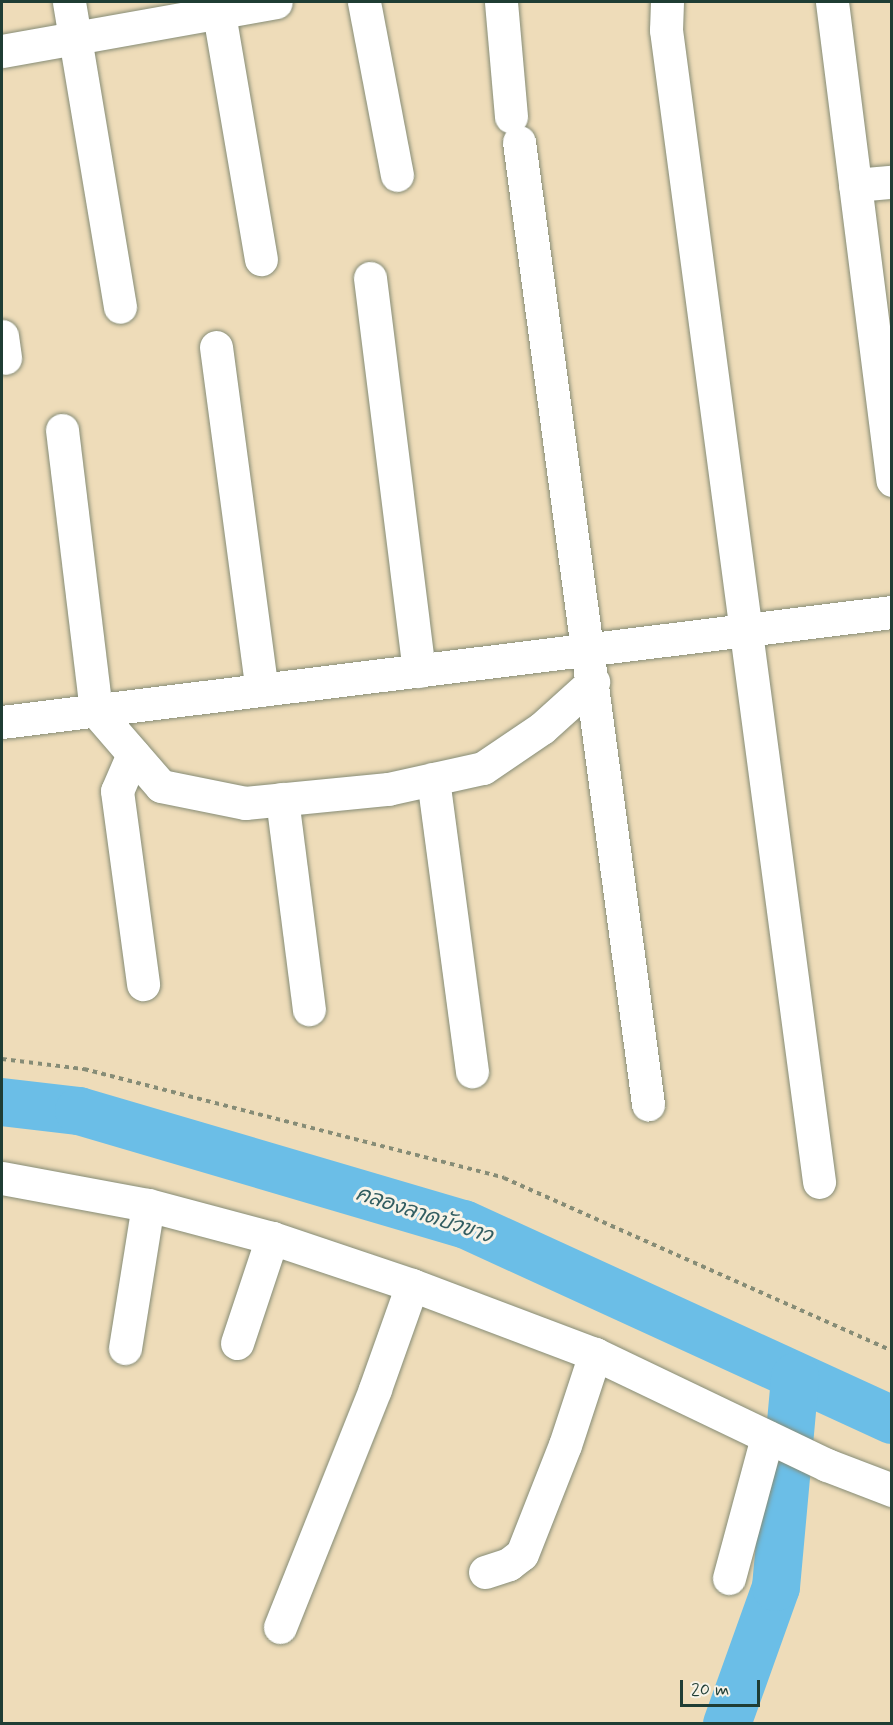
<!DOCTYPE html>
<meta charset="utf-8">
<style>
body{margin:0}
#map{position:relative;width:893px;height:1725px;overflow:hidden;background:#eedcb9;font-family:Mynerve,"Playpen Sans Thai",sans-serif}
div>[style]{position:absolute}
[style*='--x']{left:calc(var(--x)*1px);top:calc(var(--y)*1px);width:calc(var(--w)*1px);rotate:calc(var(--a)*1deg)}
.river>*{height:48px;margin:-24px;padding:0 24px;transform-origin:24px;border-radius:24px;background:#6bbee7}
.path>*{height:4px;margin-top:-2px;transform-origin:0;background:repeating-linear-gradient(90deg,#868c76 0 4.5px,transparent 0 9px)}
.roads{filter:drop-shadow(0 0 2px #868c76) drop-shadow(0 0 2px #868c76)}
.minor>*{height:33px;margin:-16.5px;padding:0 16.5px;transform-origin:16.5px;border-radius:16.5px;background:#fff}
span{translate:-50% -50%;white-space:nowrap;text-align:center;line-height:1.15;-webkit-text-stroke:6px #f7f3e8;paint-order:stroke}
.water-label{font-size:21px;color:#325d61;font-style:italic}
.frame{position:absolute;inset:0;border:3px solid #1f3d34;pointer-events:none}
.scale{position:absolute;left:680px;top:1680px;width:80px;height:27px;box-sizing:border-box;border:3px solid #1f3d34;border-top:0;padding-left:8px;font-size:18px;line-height:21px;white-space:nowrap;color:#1f3d34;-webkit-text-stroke:4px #f7f3e8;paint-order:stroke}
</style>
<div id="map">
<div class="river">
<i style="--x:2;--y:1102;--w:78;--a:6.7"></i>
<i style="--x:79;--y:1111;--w:401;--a:16.4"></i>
<i style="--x:464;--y:1224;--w:471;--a:24.6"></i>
<i style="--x:727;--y:1724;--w:145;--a:-70.3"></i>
<i style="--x:776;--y:1587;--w:211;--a:-84.8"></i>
</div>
<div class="path">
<i style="--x:2;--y:1059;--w:83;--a:7"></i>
<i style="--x:84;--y:1069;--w:434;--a:14.5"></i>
<i style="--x:504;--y:1178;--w:425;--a:24"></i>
</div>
<div class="roads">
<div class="minor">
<i style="--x:69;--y:2;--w:309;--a:80.5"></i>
<i style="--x:217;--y:2;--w:261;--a:80.3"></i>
<i style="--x:364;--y:2;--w:176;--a:79.2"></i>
<i style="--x:501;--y:2;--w:115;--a:85"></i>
<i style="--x:667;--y:2;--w:28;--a:92"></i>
<i style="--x:666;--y:30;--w:1162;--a:82.43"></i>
<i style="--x:832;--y:2;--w:482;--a:82.8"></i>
<i style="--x:2;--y:51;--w:278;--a:-10.1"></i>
<i style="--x:519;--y:142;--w:971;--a:82.36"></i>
<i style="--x:855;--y:185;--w:37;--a:-5"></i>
<i style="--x:370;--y:278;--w:396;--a:82.9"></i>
<i style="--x:2;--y:336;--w:22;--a:82"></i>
<i style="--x:216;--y:347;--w:346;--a:82.4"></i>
<i style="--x:62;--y:430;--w:283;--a:83.1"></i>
<i style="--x:96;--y:711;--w:99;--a:49.1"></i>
<i style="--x:161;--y:786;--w:86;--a:11.4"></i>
<i style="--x:245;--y:803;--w:144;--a:-5.6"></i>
<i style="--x:388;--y:789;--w:97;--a:-12.5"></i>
<i style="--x:483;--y:768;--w:71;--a:-34.1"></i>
<i style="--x:542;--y:728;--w:69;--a:-42"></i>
<i style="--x:2;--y:722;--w:897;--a:-7.05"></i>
<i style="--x:133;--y:754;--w:40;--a:113.4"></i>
<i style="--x:117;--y:791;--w:195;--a:82.3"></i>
<i style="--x:433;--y:779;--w:295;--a:82.4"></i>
<i style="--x:282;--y:799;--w:212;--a:82.7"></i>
<i style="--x:2;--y:1178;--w:148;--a:10.5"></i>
<i style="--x:148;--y:1205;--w:128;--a:14.9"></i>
<i style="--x:272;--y:1238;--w:148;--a:18.6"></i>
<i style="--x:412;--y:1285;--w:196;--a:20.7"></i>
<i style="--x:595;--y:1354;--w:257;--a:25.6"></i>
<i style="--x:827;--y:1465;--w:70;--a:21"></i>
<i style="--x:237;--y:1343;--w:111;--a:-71.6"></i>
<i style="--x:125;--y:1348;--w:145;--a:-80.9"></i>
<i style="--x:485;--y:1572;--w:25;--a:-18"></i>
<i style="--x:509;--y:1564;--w:16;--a:-38"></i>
<i style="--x:522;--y:1554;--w:117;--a:-68.5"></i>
<i style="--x:565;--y:1445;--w:96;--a:-71.8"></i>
<i style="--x:729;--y:1578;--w:146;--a:-74.9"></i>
<i style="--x:280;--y:1627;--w:256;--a:-68.2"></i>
<i style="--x:375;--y:1389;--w:110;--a:-70.4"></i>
</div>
</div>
<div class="water-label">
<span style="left:424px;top:1215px;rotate:18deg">คลองลาดบัวขาว</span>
</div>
<div class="frame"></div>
<div class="scale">20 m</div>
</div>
